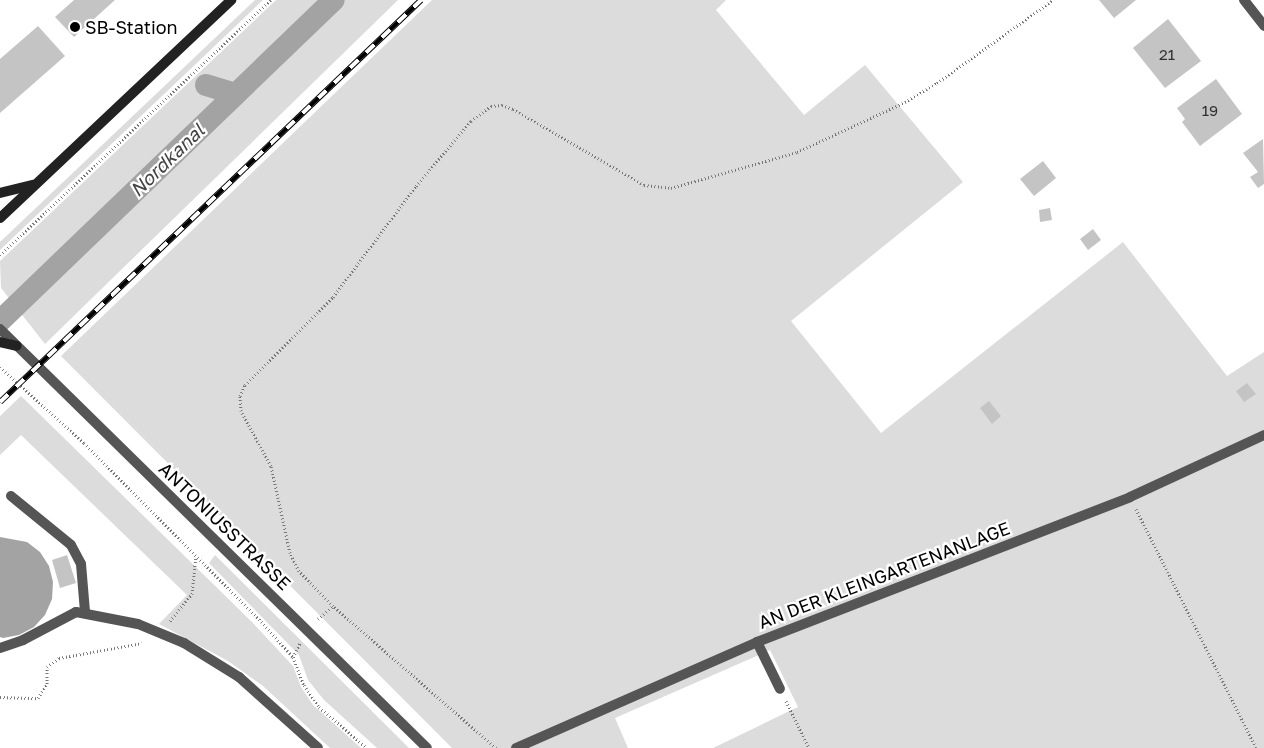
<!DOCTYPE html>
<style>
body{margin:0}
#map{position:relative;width:1264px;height:748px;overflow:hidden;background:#fff;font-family:"Golos Text",sans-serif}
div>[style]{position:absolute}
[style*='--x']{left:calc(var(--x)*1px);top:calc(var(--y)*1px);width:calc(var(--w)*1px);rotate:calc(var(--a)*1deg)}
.green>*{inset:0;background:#dcdcdc}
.water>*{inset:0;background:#a3a3a3}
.canal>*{height:22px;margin:-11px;padding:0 11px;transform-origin:11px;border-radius:11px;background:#a3a3a3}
.building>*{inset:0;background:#c4c4c4}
.path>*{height:3px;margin-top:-1.5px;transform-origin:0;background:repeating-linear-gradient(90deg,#777 0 1px,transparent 0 3.5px)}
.service>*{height:10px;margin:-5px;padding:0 5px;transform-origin:5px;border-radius:5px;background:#555}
.minor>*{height:10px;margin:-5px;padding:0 5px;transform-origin:5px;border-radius:5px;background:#555}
.tertiary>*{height:10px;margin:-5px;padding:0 5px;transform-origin:5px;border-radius:5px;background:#555}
.secondary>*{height:10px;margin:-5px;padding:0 5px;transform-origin:5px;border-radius:5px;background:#222}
.rail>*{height:5.5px;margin-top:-2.75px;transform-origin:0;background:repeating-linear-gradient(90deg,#fff 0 11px,#000 0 22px);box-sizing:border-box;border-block:1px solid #000}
.dots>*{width:14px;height:14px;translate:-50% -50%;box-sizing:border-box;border:2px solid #fff;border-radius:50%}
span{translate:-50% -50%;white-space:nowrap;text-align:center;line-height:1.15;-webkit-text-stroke:4.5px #fff;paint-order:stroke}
.number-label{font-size:15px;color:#313131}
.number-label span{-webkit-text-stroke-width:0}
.poi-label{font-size:18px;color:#000}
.left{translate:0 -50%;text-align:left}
.street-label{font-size:18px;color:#000}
.water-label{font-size:19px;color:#444;font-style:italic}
</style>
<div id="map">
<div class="green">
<i style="clip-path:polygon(255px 0,263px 0,0 250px,0 242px)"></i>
<i style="clip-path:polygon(276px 0,398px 0,45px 344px,1px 288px,0 261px)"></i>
<i style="clip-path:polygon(432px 0,726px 0,716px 10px,804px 115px,865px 65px,963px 182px,791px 321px,881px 433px,1123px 242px,1227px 376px,1264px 352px,1264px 748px,713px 748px,798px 707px,770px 650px,615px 718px,628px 748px,452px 748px,61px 356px)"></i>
<i style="clip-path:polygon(21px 396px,252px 622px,293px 666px,301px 687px,313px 705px,361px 748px,330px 748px,263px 686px,228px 661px,159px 624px,187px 595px,21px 435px,0 455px,0 416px)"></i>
<i style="clip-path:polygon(215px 555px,409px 748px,377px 748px,324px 700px,308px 680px,299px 655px,209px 563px)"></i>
</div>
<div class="water">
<i style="clip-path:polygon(0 537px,27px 542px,40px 552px,49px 566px,53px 582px,52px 599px,45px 615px,34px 627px,19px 635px,3px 638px,0 637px)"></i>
</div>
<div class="canal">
<i style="--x:206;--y:85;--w:31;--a:17"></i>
<i style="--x:0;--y:321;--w:463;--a:-43.9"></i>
</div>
<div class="building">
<i style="clip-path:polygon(74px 0,115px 0,74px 37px,55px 17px)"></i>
<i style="clip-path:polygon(1099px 0,1136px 0,1114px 18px)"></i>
<i style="clip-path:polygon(1168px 19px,1201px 61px,1165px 88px,1133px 48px)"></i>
<i style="clip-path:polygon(38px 26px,65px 56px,0 113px,0 59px)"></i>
<i style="clip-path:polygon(1216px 79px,1242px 114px,1200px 146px,1182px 122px,1185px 119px,1177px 108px)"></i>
<i style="clip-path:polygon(1263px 139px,1264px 184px,1258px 188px,1250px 177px,1258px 172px,1243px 153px)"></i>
<i style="clip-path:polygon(1043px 161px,1056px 178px,1034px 196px,1020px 179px)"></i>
<i style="clip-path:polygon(1050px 208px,1052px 220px,1040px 222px,1039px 210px)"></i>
<i style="clip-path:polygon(1093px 229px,1101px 240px,1088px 250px,1080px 239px)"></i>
<i style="clip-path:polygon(1247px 383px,1256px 394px,1244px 402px,1236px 391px)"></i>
<i style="clip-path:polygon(989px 401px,1001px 416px,992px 424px,980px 408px)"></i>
<i style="clip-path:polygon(67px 555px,76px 583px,60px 588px,52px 560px)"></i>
</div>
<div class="path">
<i style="--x:0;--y:255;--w:372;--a:-43.3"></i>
<i style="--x:0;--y:367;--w:113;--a:42.1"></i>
<i style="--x:84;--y:443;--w:248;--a:45.2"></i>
<i style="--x:259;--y:619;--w:51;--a:48.2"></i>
<i style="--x:293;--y:657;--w:30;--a:69"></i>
<i style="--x:304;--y:685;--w:27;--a:56"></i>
<i style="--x:319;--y:707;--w:63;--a:40.5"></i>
<i style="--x:1136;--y:509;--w:267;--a:63.3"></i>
<i style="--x:318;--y:619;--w:20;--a:-41"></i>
<i style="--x:170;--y:621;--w:35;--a:-51"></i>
<i style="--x:192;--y:594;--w:38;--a:-84"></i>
<i style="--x:293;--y:657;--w:16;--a:-63"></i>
<i style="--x:0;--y:697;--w:38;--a:2"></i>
<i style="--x:38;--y:698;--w:17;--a:-57"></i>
<i style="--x:47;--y:684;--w:17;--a:-90"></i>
<i style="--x:47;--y:667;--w:15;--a:-37"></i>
<i style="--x:59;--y:658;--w:84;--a:-10.2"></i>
<i style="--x:786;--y:701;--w:52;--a:63.9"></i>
<i style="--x:496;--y:748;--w:216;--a:-138.9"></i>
<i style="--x:333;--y:606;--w:49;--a:-134.2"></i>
<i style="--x:299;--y:571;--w:20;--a:-117"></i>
<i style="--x:290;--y:553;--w:89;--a:-102.3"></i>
<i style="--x:271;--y:466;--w:63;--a:-118.6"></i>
<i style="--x:241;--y:411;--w:15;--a:-94"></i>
<i style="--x:240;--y:396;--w:12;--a:-66"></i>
<i style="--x:245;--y:385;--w:124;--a:-45"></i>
<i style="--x:333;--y:297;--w:139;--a:-53.2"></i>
<i style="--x:416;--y:186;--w:85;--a:-49.8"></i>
<i style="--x:471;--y:121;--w:25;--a:-37"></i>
<i style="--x:491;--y:106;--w:11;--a:-5"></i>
<i style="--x:502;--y:105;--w:12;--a:20"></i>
<i style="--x:513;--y:109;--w:151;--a:30.1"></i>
<i style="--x:644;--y:185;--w:27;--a:6"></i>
<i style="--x:671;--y:188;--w:131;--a:-15.9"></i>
<i style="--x:797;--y:152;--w:119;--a:-24.8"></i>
<i style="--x:905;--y:102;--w:37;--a:-31"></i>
<i style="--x:937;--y:83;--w:143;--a:-35.6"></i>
</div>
<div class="service">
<i style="--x:11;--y:496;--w:77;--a:39.2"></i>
<i style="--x:71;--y:545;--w:21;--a:62"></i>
<i style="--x:81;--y:564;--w:48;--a:85.2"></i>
<i style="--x:757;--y:642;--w:52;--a:63.9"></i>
<i style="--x:0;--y:648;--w:24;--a:-19"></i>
<i style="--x:23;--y:640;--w:60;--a:-27.8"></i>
<i style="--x:76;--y:612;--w:63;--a:11"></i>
<i style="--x:138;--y:624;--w:50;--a:22.4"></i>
<i style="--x:184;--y:643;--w:65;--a:31.7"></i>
<i style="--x:239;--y:677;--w:106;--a:41.9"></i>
<i style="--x:516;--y:748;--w:263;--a:-23.7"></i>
<i style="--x:757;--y:642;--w:400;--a:-21.2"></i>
<i style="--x:1130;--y:497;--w:148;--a:-24.8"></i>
</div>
<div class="minor">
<i style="--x:1244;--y:0;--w:33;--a:52"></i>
</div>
<div class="tertiary">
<i style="--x:0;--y:329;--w:598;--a:44.46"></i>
</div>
<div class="secondary">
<i style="--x:0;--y:193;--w:34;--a:-14"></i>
<i style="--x:0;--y:218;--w:318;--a:-43.3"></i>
<i style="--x:0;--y:342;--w:17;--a:13"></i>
</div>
<div class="rail">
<i style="--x:0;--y:402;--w:582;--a:-43.68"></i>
</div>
<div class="dots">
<i style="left:75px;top:27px;background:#000"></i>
</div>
<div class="number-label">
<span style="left:1167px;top:55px">21</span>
<span style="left:1210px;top:111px">19</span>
</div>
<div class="poi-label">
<span class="left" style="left:85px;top:27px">SB-Station</span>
</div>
<div class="street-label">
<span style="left:225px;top:526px;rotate:44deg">ANTONIUSSTRASSE</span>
<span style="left:884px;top:575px;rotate:-21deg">AN DER KLEINGARTENANLAGE</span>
</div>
<div class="water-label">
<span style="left:167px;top:160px;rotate:-44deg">Nordkanal</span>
</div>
</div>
